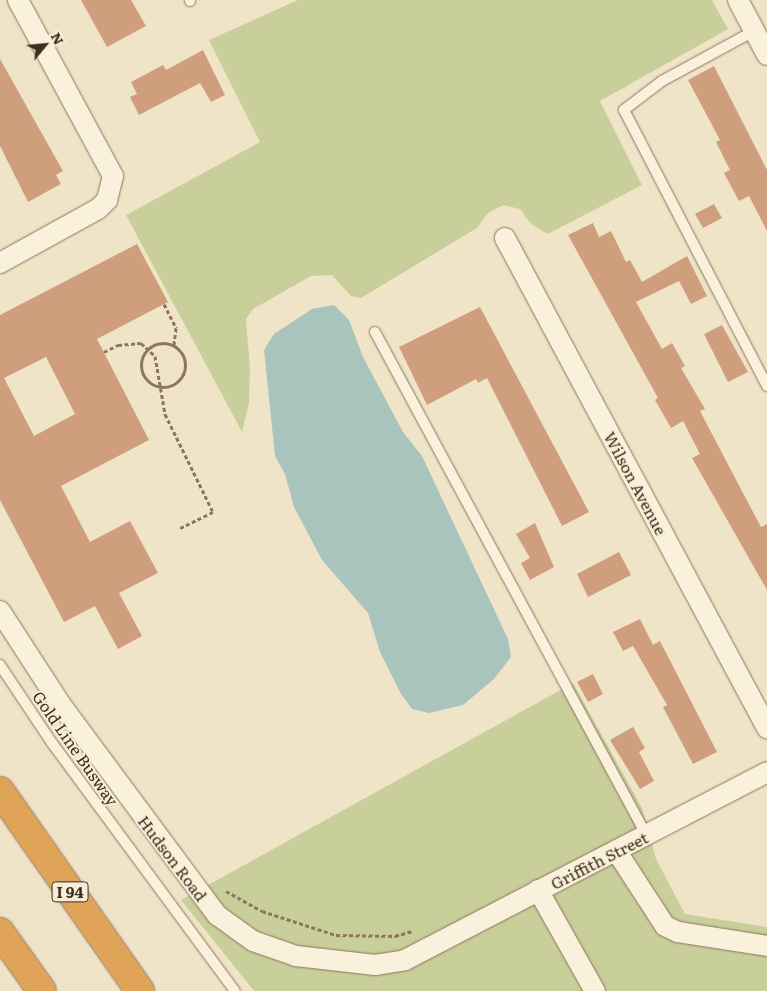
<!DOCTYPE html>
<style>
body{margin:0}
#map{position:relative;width:767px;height:991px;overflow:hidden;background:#f0e4c8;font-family:Literata,serif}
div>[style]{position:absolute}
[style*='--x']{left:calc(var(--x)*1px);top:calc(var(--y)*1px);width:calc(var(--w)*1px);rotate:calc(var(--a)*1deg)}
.green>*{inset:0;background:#c9cf9b}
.water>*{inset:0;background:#a9c4bc}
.building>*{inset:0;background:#cf9f7d}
.path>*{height:3px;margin-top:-1.5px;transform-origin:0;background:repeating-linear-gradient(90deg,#8d765c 0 4px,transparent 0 6.5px)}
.path>.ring{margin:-1.5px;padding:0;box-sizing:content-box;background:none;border:3px solid #8d765c;border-radius:50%}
.roads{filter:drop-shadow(0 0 1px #8d765c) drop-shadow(0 0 1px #8d765c)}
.lane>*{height:10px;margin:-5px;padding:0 5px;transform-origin:5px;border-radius:5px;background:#faf1dc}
.street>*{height:20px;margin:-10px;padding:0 10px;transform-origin:10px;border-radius:10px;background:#faf1dc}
.highway>*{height:28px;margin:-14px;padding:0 14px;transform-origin:14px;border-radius:14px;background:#e0a458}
span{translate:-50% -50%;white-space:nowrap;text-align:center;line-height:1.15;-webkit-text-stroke:4px #f7eed8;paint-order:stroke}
.shield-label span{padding:1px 4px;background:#f7eed8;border:1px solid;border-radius:4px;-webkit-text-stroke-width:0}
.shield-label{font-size:15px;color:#3d2e20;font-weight:700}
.street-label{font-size:16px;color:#3d2e20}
.north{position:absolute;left:20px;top:20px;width:50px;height:50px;-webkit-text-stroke:4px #f7eed8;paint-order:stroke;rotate:62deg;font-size:14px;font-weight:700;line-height:20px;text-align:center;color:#3d2e20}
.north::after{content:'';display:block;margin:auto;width:18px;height:22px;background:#3d2e20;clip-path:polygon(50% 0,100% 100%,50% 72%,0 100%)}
</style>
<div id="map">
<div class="green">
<i style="clip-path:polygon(298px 0,712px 0,728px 29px,600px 101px,642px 185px,548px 234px,531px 224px,520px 209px,503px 205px,488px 213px,477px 228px,361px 298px,351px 296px,332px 275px,311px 276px,253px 309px,246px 319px,250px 368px,249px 403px,242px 432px,126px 215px,260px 142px,209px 40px)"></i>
<i style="clip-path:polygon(573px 683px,642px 808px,656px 859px,685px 914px,767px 927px,767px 991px,254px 991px,181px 900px)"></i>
</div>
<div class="water">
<i style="clip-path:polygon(334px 305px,349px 320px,363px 357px,403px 432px,422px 456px,508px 639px,511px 657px,494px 679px,463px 705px,429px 713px,412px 709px,401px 694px,380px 652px,368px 613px,322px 560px,294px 507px,285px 474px,275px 456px,264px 350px,274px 334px,312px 309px)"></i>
</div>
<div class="building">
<i style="clip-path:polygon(81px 0,131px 0,146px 26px,107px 47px)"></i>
<i style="clip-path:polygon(203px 50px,225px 95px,211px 102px,200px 83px,139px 115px,130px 97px,137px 94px,131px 82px,163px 65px,166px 70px)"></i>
<i style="clip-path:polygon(0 59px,63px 171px,56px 175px,61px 184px,28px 202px,0 146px)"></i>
<i style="clip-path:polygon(714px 66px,767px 170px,767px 231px,749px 196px,739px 201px,724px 173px,730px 170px,716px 142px,720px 140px,688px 80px)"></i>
<i style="clip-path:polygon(714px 204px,722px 218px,703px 228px,695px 214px)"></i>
<i style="clip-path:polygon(593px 223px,599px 237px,611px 231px,626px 262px,630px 260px,642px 282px,687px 256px,707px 296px,691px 304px,679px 281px,636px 302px,662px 349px,672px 343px,685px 366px,681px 368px,705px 409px,700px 411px,744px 495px,761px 527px,767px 524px,767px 590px,692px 458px,700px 454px,683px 421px,671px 428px,655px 400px,658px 398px,568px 235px)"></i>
<i style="clip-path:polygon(evenodd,137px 244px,168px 302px,97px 339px,149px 440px,61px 486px,90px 542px,130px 521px,158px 573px,119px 593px,142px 636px,118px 649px,95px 606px,64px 622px,0 500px,0 315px,137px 244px,46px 357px,75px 414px,34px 436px,4px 378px,46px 357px)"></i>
<i style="clip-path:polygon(480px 307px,589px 512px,562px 526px,487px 378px,478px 383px,476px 379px,427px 405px,399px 347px)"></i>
<i style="clip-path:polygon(722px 325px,748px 372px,728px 382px,704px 334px)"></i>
<i style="clip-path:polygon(535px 523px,554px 567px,530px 580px,521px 563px,530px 558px,516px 534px)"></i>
<i style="clip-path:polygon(619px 552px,631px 575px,588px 597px,577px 574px)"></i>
<i style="clip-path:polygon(640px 619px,653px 645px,660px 641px,717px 752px,693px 764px,663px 707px,667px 705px,633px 646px,623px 651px,613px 632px)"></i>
<i style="clip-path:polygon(593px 674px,603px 694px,588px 702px,577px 682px)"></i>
<i style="clip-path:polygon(633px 727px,645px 748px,639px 752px,654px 781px,640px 789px,610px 740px)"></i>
</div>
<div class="path">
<i style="--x:164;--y:304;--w:27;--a:63"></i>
<i style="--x:176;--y:328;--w:17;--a:97"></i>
<i class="ring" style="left:141px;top:343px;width:41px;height:41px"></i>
<i style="--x:104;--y:352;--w:16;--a:-27"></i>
<i style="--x:118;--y:345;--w:23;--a:-5"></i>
<i style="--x:141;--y:343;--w:19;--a:43"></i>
<i style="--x:155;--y:356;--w:59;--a:80.2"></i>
<i style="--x:165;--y:414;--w:109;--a:63.9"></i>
<i style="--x:213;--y:512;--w:39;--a:154"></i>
<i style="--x:226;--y:891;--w:41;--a:29.1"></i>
<i style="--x:262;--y:911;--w:78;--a:18"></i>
<i style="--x:336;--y:935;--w:59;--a:1"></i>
<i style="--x:395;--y:936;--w:19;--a:-16"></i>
</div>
<div class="roads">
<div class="lane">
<i style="--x:190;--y:0;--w:1;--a:90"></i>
<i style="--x:754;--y:31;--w:105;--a:151.5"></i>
<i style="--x:662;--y:81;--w:48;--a:142.7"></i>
<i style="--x:624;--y:110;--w:311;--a:62.6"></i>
<i style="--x:375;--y:332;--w:573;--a:61.65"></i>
<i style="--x:0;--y:665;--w:94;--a:56.3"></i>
<i style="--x:52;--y:743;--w:308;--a:53.6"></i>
</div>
<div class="street">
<i style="--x:738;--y:0;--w:62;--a:62.2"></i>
<i style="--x:505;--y:238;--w:556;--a:61.87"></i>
<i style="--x:0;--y:263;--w:112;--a:-28.9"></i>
<i style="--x:98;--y:209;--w:13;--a:-45"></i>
<i style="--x:107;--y:200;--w:25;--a:-76"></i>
<i style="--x:113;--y:176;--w:200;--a:-118.4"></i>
<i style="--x:0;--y:611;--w:112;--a:57"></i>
<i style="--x:61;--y:705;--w:262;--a:53.4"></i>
<i style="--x:217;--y:915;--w:44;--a:35.8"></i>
<i style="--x:253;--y:941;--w:46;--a:19.2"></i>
<i style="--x:296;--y:956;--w:80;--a:6.5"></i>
<i style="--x:375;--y:965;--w:30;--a:-9"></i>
<i style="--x:405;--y:960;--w:408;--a:-27.4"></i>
<i style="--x:617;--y:852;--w:88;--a:57"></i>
<i style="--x:665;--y:926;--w:14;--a:25"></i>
<i style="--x:678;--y:932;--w:90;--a:8.9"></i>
<i style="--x:538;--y:890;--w:116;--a:60.6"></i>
</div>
<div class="highway">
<i style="--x:0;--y:791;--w:244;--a:55"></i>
<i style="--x:0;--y:932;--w:72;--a:54.6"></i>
</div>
</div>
<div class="shield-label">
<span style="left:70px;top:892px">I 94</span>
</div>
<div class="street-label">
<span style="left:636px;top:483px;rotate:62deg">Wilson Avenue</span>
<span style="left:76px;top:748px;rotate:55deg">Gold Line Busway</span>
<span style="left:173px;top:858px;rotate:53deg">Hudson Road</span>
<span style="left:599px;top:860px;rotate:-27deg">Griffith Street</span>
</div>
<div class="north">N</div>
</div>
